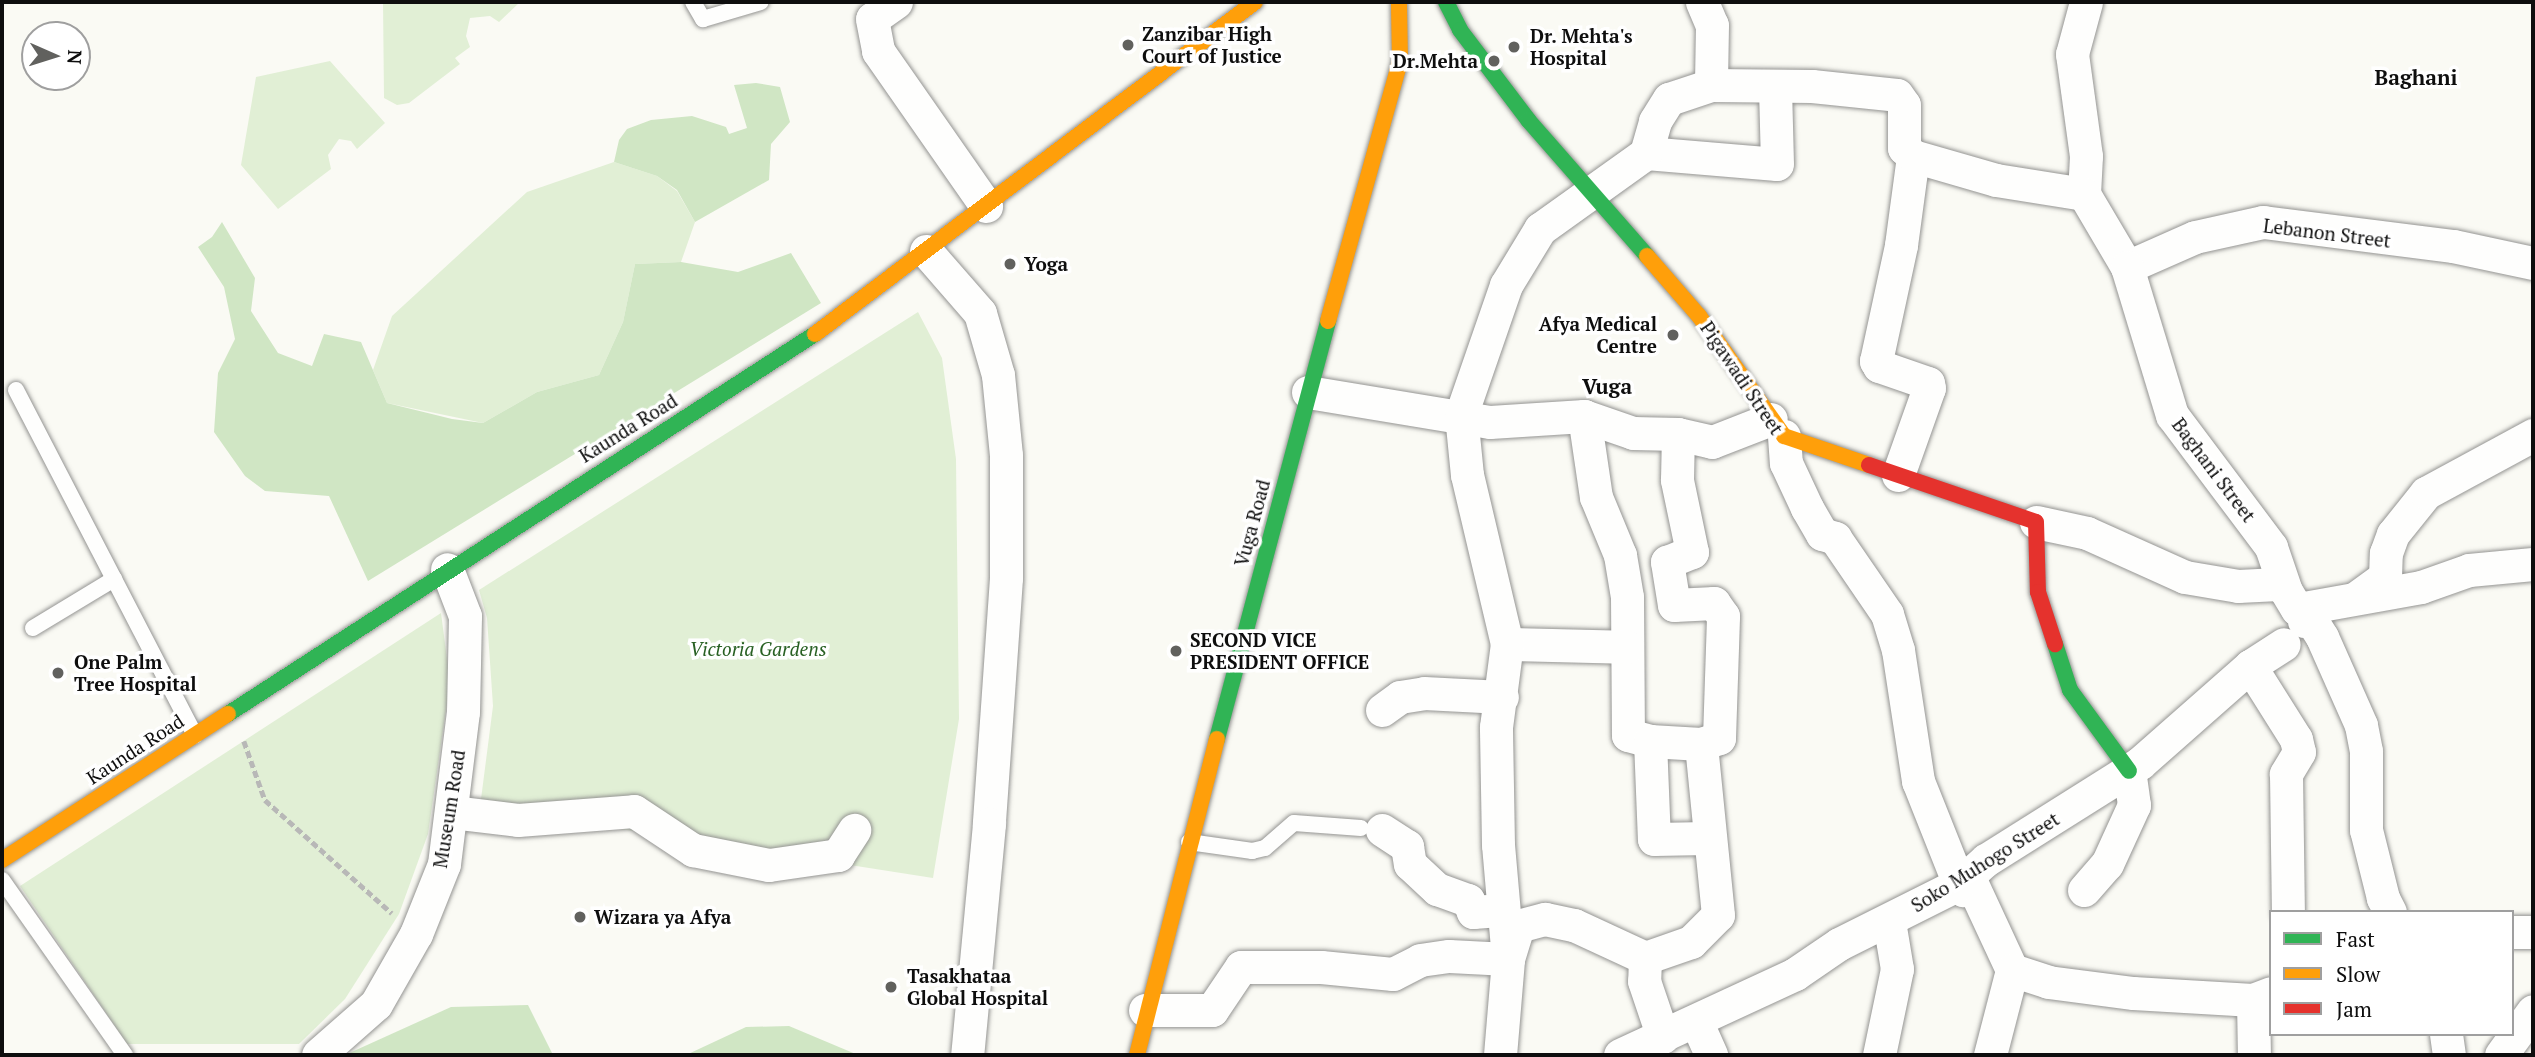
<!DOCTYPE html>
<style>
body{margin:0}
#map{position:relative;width:2535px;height:1057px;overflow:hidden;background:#fafaf4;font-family:"PT Serif",serif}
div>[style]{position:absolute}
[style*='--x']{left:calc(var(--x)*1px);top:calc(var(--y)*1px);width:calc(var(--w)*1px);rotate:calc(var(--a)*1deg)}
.green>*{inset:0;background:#e1efd5}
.forest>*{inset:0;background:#d0e6c4}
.path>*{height:4.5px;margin-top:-2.25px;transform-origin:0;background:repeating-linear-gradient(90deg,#b8b8b7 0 7px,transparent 0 10.5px)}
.roads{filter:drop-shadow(0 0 2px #949492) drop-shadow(0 0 2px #949492)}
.lane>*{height:16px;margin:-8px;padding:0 8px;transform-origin:8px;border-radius:8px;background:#fefefd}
.street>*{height:33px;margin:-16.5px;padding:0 16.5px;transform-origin:16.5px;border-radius:16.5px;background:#fefefd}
.fast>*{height:16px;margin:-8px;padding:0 8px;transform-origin:8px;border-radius:8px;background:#30b455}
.slow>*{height:16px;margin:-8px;padding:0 8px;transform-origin:8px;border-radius:8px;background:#ff9f0a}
.jam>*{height:16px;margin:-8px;padding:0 8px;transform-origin:8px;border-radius:8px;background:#e5322d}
.dots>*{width:19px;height:19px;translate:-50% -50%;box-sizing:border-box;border:4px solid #fff;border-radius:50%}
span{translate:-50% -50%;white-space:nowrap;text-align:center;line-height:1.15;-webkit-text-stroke:7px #fff;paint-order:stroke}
.poi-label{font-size:19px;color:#0e0e0e;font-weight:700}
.left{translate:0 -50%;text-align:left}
.right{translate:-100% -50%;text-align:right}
.street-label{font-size:19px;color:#0e0e0e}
.park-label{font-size:19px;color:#286023;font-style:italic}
.neighbourhood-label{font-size:21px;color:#0e0e0e;font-weight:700}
.frame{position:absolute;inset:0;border:4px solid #0e0e0e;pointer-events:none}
.legend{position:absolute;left:2269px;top:910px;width:245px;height:126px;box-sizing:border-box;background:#fff;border:2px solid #9f9f9f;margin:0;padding:9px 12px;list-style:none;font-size:21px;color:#0e0e0e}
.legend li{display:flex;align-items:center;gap:14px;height:35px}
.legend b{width:35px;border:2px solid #9f9f9f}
.north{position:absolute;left:21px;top:21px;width:70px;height:70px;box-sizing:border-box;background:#fff;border:2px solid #9f9f9f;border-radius:50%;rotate:93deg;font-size:19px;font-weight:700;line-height:28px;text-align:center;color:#0e0e0e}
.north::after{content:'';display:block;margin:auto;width:24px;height:32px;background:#61615e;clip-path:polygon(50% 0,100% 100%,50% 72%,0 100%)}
</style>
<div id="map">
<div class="green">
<i style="clip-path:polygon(383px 2px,520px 2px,499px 22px,490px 16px,470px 18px,466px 36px,470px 47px,455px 58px,460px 64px,409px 103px,397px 105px,384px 98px)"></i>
<i style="clip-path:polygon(330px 61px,385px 123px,357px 149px,351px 141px,339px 139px,328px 155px,331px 169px,278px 209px,241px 165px,256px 77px)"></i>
<i style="clip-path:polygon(614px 162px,657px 176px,677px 191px,695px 222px,681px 262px,635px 264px,623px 322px,599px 375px,537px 392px,483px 423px,387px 403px,373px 370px,392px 316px,527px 192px)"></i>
<i style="clip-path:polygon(918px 312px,942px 358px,956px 459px,959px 719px,933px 878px,480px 807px,493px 706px,487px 618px,479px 590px)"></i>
<i style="clip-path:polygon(441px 613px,450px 682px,428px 834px,399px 914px,345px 999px,299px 1044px,127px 1044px,20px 886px)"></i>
</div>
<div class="forest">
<i style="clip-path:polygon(756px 83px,780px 87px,790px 122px,771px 144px,769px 180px,695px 222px,677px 190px,657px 176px,614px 162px,619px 140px,627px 129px,651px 120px,692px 116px,726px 127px,729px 134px,747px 128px,734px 85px)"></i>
<i style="clip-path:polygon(222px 222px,255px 278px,251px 311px,278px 353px,312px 366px,324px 334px,361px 342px,387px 403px,452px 419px,483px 423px,537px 392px,599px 375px,623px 322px,635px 264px,681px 262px,738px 272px,791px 253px,821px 303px,368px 581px,329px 496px,265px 491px,245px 476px,214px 432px,218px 373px,235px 339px,224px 287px,198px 247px,212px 237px)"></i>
<i style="clip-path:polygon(528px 1005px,553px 1055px,345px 1055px,451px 1007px)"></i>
<i style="clip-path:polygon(789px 1026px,858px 1055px,686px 1055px,746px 1027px)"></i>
</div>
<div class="path">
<i style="--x:244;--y:741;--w:63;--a:70.4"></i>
<i style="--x:265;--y:800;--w:170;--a:41.7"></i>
</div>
<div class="roads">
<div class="lane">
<i style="--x:693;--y:2;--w:20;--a:60"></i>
<i style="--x:703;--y:19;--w:60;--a:-16.3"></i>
<i style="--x:16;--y:390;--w:389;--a:62.6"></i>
<i style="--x:33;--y:628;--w:95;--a:-31.2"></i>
<i style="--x:1189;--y:842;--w:64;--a:8.1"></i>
<i style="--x:1252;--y:851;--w:13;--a:-13"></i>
<i style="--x:1265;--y:848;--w:38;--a:-41"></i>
<i style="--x:1294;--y:823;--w:67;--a:4.3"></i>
<i style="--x:2;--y:880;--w:214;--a:54.9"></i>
</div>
<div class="street">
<i style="--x:896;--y:2;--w:29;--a:145"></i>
<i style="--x:872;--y:19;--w:33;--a:79"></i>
<i style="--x:878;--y:51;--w:189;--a:55.1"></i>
<i style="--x:1702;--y:2;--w:25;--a:67"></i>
<i style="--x:1712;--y:25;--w:60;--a:91"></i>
<i style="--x:1646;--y:153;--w:131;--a:4.8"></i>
<i style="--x:1777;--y:164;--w:76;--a:-91.5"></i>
<i style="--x:2084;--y:194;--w:38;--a:-87"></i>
<i style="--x:2086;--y:156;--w:103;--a:-97.8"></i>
<i style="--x:2072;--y:54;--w:54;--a:-74.9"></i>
<i style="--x:926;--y:251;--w:82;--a:48.9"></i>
<i style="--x:980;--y:313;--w:65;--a:73.8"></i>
<i style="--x:998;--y:375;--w:80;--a:84.3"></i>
<i style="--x:1006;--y:455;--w:123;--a:90"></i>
<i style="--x:1006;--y:578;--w:247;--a:94"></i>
<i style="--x:989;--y:824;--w:232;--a:95.4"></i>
<i style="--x:2127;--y:267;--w:74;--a:-23.8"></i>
<i style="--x:2195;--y:237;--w:70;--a:-12.4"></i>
<i style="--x:2263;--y:222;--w:192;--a:7.2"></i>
<i style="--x:2453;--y:246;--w:82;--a:12"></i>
<i style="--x:1308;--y:392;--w:184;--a:9.4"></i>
<i style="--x:1490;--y:422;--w:94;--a:-3.7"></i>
<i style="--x:1584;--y:416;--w:52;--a:19.1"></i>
<i style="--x:1633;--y:433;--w:45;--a:1.3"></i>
<i style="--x:1678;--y:434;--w:35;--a:13"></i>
<i style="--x:1712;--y:442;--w:63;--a:-21.3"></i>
<i style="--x:1584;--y:416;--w:82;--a:81.6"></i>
<i style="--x:1596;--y:497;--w:63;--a:67.5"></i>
<i style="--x:1620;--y:555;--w:43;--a:80.5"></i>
<i style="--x:1627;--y:597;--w:138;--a:89.6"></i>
<i style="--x:1628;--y:735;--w:23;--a:15"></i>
<i style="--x:1650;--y:741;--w:51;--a:3.4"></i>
<i style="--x:1701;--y:744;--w:19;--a:-18"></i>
<i style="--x:1719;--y:738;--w:122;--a:-88.1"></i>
<i style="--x:1723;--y:616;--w:16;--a:-125"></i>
<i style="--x:1714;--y:603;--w:40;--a:177.1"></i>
<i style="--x:1674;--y:605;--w:44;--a:-99.2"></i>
<i style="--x:1667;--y:562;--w:27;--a:-22"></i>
<i style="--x:1692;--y:552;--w:74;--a:-101.8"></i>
<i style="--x:1677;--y:480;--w:46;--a:-88.8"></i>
<i style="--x:1784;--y:436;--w:27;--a:86"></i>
<i style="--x:1786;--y:463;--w:50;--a:65"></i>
<i style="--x:1807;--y:508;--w:30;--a:60"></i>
<i style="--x:1822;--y:534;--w:14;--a:17"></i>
<i style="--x:1835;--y:538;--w:92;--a:55.6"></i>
<i style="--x:1887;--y:614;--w:38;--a:73"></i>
<i style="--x:1898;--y:650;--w:133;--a:81.3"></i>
<i style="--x:1918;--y:781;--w:111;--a:68.3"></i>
<i style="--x:1898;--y:475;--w:92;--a:-70.4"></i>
<i style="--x:1929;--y:388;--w:5;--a:-101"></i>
<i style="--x:1928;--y:383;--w:52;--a:-160.9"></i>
<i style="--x:1879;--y:366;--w:6;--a:-121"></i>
<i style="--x:1876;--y:361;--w:119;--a:-77.8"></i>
<i style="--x:1901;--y:245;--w:90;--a:-82.3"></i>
<i style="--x:2036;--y:522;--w:52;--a:12.2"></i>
<i style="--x:2087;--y:533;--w:107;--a:24.2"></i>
<i style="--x:2185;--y:577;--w:54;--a:9.6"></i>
<i style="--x:2238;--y:586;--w:35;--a:-3"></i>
<i style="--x:2273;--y:584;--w:11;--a:-63"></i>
<i style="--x:2357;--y:597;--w:34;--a:-36"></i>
<i style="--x:2385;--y:577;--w:24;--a:-88"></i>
<i style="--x:2386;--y:553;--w:20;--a:-70"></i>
<i style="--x:2393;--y:534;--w:53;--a:-51.2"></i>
<i style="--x:2426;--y:493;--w:122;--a:-28.5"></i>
<i style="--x:1507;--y:644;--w:120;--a:1.4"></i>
<i style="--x:2250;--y:666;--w:86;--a:57.8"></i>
<i style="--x:2296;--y:739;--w:13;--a:77"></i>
<i style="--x:2299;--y:752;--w:26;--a:121"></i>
<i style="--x:2286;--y:774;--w:138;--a:89.2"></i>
<i style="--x:1382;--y:710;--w:22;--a:-36"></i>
<i style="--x:1400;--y:697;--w:24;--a:-9"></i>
<i style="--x:1424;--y:693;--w:78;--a:2.9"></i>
<i style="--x:1650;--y:741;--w:98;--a:87.7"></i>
<i style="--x:1654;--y:839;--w:53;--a:-1.1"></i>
<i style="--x:452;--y:812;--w:66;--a:6.9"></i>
<i style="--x:518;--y:820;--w:116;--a:-4.4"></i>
<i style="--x:634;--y:811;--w:71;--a:33.5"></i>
<i style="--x:693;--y:850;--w:77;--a:11.2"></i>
<i style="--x:769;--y:865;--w:70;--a:-8.2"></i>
<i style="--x:838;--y:855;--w:30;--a:-57"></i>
<i style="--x:1382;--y:830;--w:30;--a:33"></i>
<i style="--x:1407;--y:846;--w:18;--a:81"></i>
<i style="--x:1410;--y:864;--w:37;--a:43"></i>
<i style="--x:1437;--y:889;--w:33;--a:20"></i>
<i style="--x:1468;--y:900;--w:13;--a:67"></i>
<i style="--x:1473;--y:912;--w:30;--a:-4"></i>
<i style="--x:1958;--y:883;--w:9;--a:54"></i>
<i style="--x:1963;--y:890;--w:11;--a:-34"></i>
<i style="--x:1972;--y:884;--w:95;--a:65.1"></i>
<i style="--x:2012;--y:970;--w:38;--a:18"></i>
<i style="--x:2048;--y:982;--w:86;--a:7.4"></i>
<i style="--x:2133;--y:993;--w:120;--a:3.3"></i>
<i style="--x:2253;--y:1000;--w:19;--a:-21"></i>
<i style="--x:2084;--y:890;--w:35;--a:-49"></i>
<i style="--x:2107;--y:864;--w:65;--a:-65.4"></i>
<i style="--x:2134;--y:805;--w:34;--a:-98"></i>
<i style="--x:2390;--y:912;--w:16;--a:-117"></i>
<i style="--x:2383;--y:898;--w:70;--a:-104"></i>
<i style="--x:2366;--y:830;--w:79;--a:-90"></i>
<i style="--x:2366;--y:751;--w:26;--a:-101"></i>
<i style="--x:2361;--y:725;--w:96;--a:-113.9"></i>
<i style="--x:2322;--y:637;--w:34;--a:-122"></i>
<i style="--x:2304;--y:608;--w:119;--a:-10.2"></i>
<i style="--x:2421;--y:587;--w:51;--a:-19.5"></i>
<i style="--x:2469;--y:570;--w:64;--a:-5.4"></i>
<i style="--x:2512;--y:932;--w:21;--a:0"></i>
<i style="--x:1645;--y:958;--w:49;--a:-19.2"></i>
<i style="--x:1691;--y:942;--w:38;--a:-45"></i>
<i style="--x:1718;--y:915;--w:172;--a:-95.7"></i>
<i style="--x:2253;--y:1000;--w:55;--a:89"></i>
<i style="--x:1145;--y:1010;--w:67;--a:0"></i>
<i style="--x:1212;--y:1010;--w:52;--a:-56"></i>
<i style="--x:1241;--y:967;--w:80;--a:0"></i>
<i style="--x:1321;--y:967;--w:72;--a:5.6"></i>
<i style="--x:1393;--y:974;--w:30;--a:-27"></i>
<i style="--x:1420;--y:960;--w:29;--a:-8"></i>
<i style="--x:1449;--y:956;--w:59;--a:2.9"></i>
<i style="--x:1508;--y:959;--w:34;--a:-73"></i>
<i style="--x:1518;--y:926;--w:28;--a:-15"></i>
<i style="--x:1545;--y:919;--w:30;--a:12"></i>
<i style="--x:1574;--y:925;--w:78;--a:24.9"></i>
<i style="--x:1645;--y:958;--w:23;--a:92"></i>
<i style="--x:1644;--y:981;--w:59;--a:71.3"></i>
<i style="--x:1697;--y:1023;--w:35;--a:66"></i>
<i style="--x:2446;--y:1034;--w:21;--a:82"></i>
<i style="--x:318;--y:1055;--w:77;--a:-41.3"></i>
<i style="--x:376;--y:1004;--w:81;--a:-60.3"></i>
<i style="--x:416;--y:934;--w:75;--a:-68.2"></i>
<i style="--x:444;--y:864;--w:153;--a:-82.9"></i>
<i style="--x:463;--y:712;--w:96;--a:-88.8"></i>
<i style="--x:465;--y:616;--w:50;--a:-111"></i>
<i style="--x:1500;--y:1055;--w:96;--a:-85.2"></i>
<i style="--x:1508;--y:959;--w:114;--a:-95"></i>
<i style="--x:1498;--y:845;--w:118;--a:-91"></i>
<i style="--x:1496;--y:727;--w:84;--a:-82.5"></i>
<i style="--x:1507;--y:644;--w:174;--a:-103.3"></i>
<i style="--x:1467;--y:475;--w:60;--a:-95.7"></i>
<i style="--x:1461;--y:415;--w:138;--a:-70.9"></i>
<i style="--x:1506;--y:285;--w:66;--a:-58.7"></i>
<i style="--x:1540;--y:229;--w:130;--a:-35.6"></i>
<i style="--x:1646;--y:153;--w:33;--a:-74"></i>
<i style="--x:1655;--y:121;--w:26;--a:-58"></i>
<i style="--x:1669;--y:99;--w:44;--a:-18.4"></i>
<i style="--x:1711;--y:85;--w:101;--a:0.6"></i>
<i style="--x:1812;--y:86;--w:85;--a:6"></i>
<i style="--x:1897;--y:95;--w:12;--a:55"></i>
<i style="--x:1904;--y:105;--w:43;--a:90"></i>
<i style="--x:1904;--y:148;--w:12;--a:42"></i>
<i style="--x:1913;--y:156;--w:86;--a:16.1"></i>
<i style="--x:1996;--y:180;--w:89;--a:9"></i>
<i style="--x:2084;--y:194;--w:85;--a:59.5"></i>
<i style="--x:2127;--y:267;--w:155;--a:73.1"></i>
<i style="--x:2172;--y:415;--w:165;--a:53.1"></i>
<i style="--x:2271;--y:547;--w:46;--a:71.2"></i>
<i style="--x:2286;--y:591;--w:21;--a:59"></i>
<i style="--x:2297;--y:609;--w:7;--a:-8"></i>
<i style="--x:2304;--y:608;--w:13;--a:90"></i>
<i style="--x:1620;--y:1055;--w:193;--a:-24.8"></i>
<i style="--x:1795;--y:974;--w:53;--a:-34.3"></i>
<i style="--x:1839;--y:944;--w:134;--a:-26.6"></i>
<i style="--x:1959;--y:884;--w:36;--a:-42"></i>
<i style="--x:1986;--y:860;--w:182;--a:-32.2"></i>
<i style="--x:2140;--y:763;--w:147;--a:-41.4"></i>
<i style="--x:2250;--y:666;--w:40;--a:-32.9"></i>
<i style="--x:1879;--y:1055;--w:88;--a:-78.2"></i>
<i style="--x:1897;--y:969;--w:49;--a:-99.5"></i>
<i style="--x:1990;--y:1055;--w:88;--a:-75.5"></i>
<i style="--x:2501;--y:1055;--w:54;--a:-54"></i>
</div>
<div class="fast">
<i style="--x:1446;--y:2;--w:31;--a:63"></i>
<i style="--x:1460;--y:30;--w:114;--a:52.8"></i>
<i style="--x:1529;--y:121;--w:179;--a:48.8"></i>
<i style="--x:2055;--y:644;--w:48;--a:71.9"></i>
<i style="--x:2070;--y:690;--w:100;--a:53.9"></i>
<i style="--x:228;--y:714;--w:699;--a:-32.92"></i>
<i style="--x:1217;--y:739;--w:432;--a:-75.1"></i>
</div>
<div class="slow">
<i style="--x:1647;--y:256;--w:79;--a:49.1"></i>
<i style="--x:1699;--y:316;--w:147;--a:54.7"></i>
<i style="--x:1784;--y:436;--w:90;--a:18.8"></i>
<i style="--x:1328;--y:321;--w:269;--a:-74.5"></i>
<i style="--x:1400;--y:62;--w:60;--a:-91"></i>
<i style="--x:815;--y:334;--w:551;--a:-37.04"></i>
<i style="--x:2;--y:860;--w:269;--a:-32.9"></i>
<i style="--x:1137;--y:1055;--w:326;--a:-75.8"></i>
</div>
<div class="jam">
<i style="--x:1869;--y:465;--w:176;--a:18.8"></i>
<i style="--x:2036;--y:522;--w:70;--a:88.4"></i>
<i style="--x:2038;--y:592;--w:55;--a:71.9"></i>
</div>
</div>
<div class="dots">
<i style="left:1128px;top:45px;background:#61615e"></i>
<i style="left:1514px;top:47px;background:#61615e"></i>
<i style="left:1494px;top:61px;background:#61615e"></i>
<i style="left:1010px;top:264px;background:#61615e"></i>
<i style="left:1673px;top:335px;background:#61615e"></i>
<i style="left:1176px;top:651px;background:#61615e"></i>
<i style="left:58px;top:673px;background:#61615e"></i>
<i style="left:580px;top:917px;background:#61615e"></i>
<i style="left:891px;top:987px;background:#61615e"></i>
</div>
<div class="poi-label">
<span class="left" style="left:1142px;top:45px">Zanzibar High<br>Court of Justice</span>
<span class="left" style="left:1530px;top:47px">Dr. Mehta's<br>Hospital</span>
<span class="right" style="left:1478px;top:61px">Dr.Mehta</span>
<span class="left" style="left:1024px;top:264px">Yoga</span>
<span class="right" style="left:1657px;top:335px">Afya Medical<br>Centre</span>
<span class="left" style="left:1190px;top:651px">SECOND VICE<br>PRESIDENT OFFICE</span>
<span class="left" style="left:74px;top:673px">One Palm<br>Tree Hospital</span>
<span class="left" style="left:594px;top:917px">Wizara ya Afya</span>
<span class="left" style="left:907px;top:987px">Tasakhataa<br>Global Hospital</span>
</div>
<div class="street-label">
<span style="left:2327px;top:233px;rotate:7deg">Lebanon Street</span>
<span style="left:1742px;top:378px;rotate:56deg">Pigawadi Street</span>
<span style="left:628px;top:428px;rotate:-32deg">Kaunda Road</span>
<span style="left:2214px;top:470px;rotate:53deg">Baghani Street</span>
<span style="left:1252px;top:523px;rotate:-75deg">Vuga Road</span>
<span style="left:135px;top:749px;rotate:-33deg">Kaunda Road</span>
<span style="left:449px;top:809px;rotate:-81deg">Museum Road</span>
<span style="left:1985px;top:862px;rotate:-32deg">Soko Muhogo Street</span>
</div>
<div class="park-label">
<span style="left:758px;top:649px">Victoria Gardens</span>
</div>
<div class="neighbourhood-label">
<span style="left:2416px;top:77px">Baghani</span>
<span style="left:1607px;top:386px">Vuga</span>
</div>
<div class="frame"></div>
<ul class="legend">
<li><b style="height:9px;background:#30b455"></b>Fast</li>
<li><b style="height:9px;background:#ff9f0a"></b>Slow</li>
<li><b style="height:9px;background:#e5322d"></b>Jam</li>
</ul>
<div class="north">N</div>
</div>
